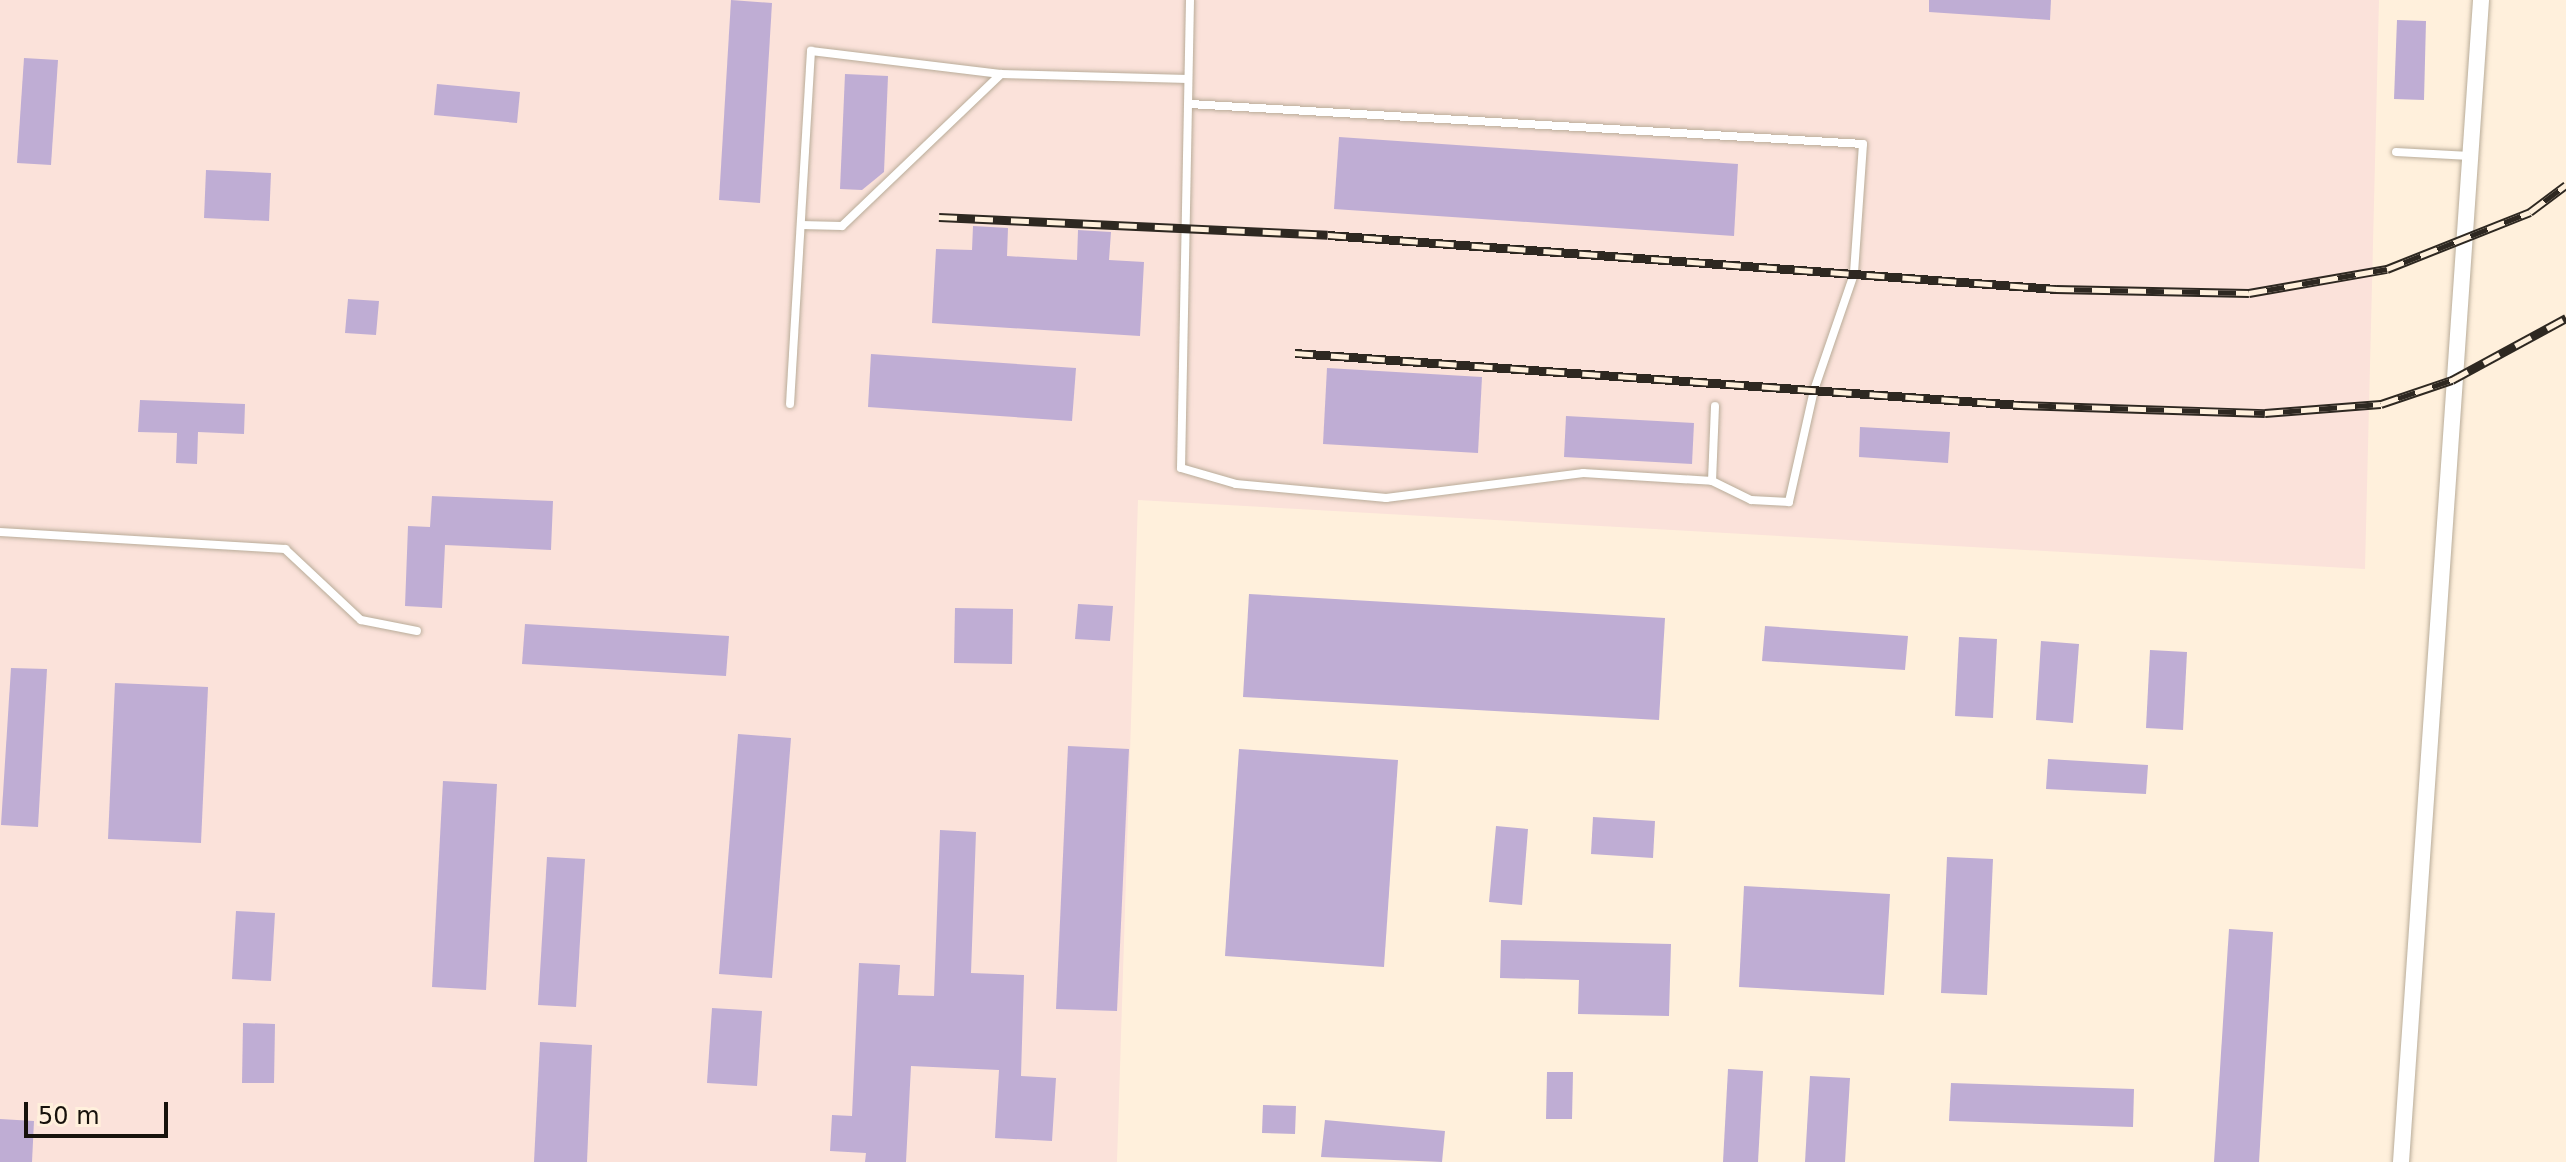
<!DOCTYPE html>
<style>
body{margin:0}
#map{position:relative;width:2566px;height:1162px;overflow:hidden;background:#fff0dc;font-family:"DejaVu Sans",sans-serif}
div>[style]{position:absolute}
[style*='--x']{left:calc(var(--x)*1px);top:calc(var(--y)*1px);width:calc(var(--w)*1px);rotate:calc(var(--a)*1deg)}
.industrial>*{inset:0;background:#fbe2da}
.building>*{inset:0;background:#bfadd4}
.roads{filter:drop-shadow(0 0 2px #b9ac99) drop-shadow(0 0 2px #b9ac99)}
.lane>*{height:8px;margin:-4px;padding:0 4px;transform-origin:4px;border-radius:4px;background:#fff}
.street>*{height:16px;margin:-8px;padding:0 8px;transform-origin:8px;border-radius:8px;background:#fff}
.rail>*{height:9px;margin-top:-4.5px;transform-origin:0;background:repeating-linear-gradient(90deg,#fff0dc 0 18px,#2e2821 0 36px);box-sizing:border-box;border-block:2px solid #2e2821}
span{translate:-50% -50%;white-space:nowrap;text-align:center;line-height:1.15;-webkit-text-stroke:6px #fff0dc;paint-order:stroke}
.scale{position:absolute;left:24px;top:1102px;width:144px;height:36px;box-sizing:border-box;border:4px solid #17120c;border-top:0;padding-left:10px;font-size:24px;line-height:28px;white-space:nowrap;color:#17120c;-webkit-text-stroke:6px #fff0dc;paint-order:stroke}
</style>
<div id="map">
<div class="industrial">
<i style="clip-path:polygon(0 0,2379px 0,2365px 569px,1138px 500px,1117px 1162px,0 1162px)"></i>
</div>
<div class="building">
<i style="clip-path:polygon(731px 0,772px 3px,760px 203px,719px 200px)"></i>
<i style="clip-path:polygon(1929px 0,2051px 0,2050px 20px,1929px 12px)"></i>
<i style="clip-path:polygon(2397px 20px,2426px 21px,2424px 100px,2394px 99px)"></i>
<i style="clip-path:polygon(24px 58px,58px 60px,51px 165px,17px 163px)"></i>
<i style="clip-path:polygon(845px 74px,888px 76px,884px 172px,862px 190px,840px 189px)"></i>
<i style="clip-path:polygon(437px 84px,520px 92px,517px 123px,434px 115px)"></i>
<i style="clip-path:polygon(1339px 137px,1738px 164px,1734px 236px,1334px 209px)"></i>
<i style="clip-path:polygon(206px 170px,271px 173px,269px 221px,204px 218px)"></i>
<i style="clip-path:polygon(973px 226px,1008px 228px,1007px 256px,1077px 260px,1078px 230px,1111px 232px,1109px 260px,1144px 262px,1140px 336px,932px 323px,936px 249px,972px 250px)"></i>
<i style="clip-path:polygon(348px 299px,379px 301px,376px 335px,345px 333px)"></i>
<i style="clip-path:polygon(871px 354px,1076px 368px,1072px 421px,868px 407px)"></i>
<i style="clip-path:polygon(1327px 368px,1482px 377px,1478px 453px,1323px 444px)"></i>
<i style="clip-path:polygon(140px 400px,245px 404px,244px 434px,198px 432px,197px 464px,176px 463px,177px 433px,138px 432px)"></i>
<i style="clip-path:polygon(1566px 416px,1694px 423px,1692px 464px,1564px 457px)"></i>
<i style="clip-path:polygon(1860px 427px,1950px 432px,1948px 463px,1859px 457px)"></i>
<i style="clip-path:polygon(432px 496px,553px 501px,551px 550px,445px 545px,442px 608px,405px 606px,408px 526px,430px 527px)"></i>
<i style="clip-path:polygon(1249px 594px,1665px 618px,1659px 720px,1243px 697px)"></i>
<i style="clip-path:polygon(1078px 604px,1113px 606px,1110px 641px,1075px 639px)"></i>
<i style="clip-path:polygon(955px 608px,1013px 609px,1012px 664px,954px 663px)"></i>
<i style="clip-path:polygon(525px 624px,729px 636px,726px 676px,522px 664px)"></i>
<i style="clip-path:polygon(1765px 626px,1908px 636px,1905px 670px,1762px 661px)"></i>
<i style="clip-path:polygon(1959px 637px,1997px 639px,1993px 718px,1955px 716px)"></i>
<i style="clip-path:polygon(2041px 641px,2079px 644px,2073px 723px,2036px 720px)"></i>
<i style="clip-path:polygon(2150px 650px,2187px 652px,2183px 730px,2146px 728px)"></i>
<i style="clip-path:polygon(11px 668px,47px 669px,38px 827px,1px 825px)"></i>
<i style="clip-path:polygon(115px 683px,208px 687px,201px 843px,108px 839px)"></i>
<i style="clip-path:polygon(738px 734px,791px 738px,772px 978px,719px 974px)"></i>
<i style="clip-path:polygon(1068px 746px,1129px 749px,1117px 1011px,1056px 1009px)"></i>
<i style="clip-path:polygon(1239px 749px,1398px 760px,1384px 967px,1225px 956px)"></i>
<i style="clip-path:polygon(2048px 759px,2148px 765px,2146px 794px,2046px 789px)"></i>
<i style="clip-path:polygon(443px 781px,497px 784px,486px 990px,432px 987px)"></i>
<i style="clip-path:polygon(1593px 817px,1655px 821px,1653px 858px,1591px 854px)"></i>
<i style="clip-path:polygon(1496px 826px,1528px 829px,1522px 905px,1489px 902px)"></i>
<i style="clip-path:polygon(940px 830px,976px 832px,971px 973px,1024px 975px,1021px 1076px,1056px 1078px,1052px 1141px,995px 1138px,999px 1070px,911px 1066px,906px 1162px,865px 1162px,866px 1153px,830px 1151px,832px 1115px,852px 1116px,859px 963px,900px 965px,898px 995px,934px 996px)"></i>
<i style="clip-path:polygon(547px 857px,585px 859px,576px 1007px,538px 1005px)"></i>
<i style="clip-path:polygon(1947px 857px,1993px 859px,1987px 995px,1941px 993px)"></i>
<i style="clip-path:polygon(1744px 886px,1890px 894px,1884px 995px,1739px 987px)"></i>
<i style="clip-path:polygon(236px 911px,275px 913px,271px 981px,232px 979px)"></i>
<i style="clip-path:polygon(2229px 929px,2273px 932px,2259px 1162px,2214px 1162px)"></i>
<i style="clip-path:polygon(1501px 940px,1671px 944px,1669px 1016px,1578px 1014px,1579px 980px,1500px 978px)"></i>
<i style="clip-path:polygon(712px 1008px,762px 1011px,757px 1086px,707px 1083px)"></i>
<i style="clip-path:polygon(243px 1023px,275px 1024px,274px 1083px,242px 1083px)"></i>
<i style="clip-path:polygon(540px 1042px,592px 1045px,587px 1162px,534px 1162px)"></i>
<i style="clip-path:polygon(1728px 1069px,1763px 1071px,1758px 1162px,1723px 1162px)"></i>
<i style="clip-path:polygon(1547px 1072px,1573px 1072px,1572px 1119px,1546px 1119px)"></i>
<i style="clip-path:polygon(1810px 1076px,1850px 1078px,1845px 1162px,1805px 1162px)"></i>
<i style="clip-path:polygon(1951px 1083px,2134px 1089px,2133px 1127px,1949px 1121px)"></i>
<i style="clip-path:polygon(1263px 1105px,1296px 1106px,1295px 1134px,1262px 1133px)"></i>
<i style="clip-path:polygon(0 1119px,34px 1121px,32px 1162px,0 1162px)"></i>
<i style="clip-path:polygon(1325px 1120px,1445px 1131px,1442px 1162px,1321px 1157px)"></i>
</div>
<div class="roads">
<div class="lane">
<i style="--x:1190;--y:0;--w:468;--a:91.1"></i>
<i style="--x:1181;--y:468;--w:57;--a:16.2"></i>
<i style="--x:1236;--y:484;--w:151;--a:5.3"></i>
<i style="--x:1386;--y:498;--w:199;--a:-7.2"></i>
<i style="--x:1583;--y:473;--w:129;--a:3.5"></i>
<i style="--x:1712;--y:481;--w:75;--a:-87.7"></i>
<i style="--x:1190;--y:104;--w:674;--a:3.4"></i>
<i style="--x:1863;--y:144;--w:130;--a:94"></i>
<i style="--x:1854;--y:274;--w:123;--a:109"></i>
<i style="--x:1814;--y:390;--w:115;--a:102.6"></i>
<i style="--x:1789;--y:502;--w:38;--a:-177"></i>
<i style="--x:1751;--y:500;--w:43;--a:-154"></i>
<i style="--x:2396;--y:152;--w:74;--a:3.1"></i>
<i style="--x:801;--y:225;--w:41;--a:1.4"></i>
<i style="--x:842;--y:226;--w:220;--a:-43.7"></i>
<i style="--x:790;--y:404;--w:354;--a:-86.6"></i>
<i style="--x:811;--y:51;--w:191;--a:6.9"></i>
<i style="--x:1001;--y:74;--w:187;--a:1.5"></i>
<i style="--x:0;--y:532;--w:286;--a:3.4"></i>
<i style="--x:285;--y:549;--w:104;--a:43.1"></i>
<i style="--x:361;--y:620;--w:57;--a:11.1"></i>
</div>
<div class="street">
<i style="--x:2401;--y:1162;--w:1165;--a:-86.06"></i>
</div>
</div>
<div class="rail">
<i style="--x:939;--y:217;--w:389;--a:2.6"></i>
<i style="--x:1328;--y:235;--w:730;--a:4.24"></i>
<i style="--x:2056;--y:289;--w:193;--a:1.2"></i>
<i style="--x:2249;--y:293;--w:140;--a:-9.9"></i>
<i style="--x:2387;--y:269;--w:154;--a:-21.7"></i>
<i style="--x:2530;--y:212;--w:45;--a:-36.9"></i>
<i style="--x:1295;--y:353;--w:727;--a:4.1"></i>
<i style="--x:2020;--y:405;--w:245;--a:1.9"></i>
<i style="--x:2265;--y:413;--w:116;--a:-4.4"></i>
<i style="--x:2381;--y:404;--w:75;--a:-18.7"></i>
<i style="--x:2452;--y:380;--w:130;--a:-28.5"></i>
</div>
<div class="scale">50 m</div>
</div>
